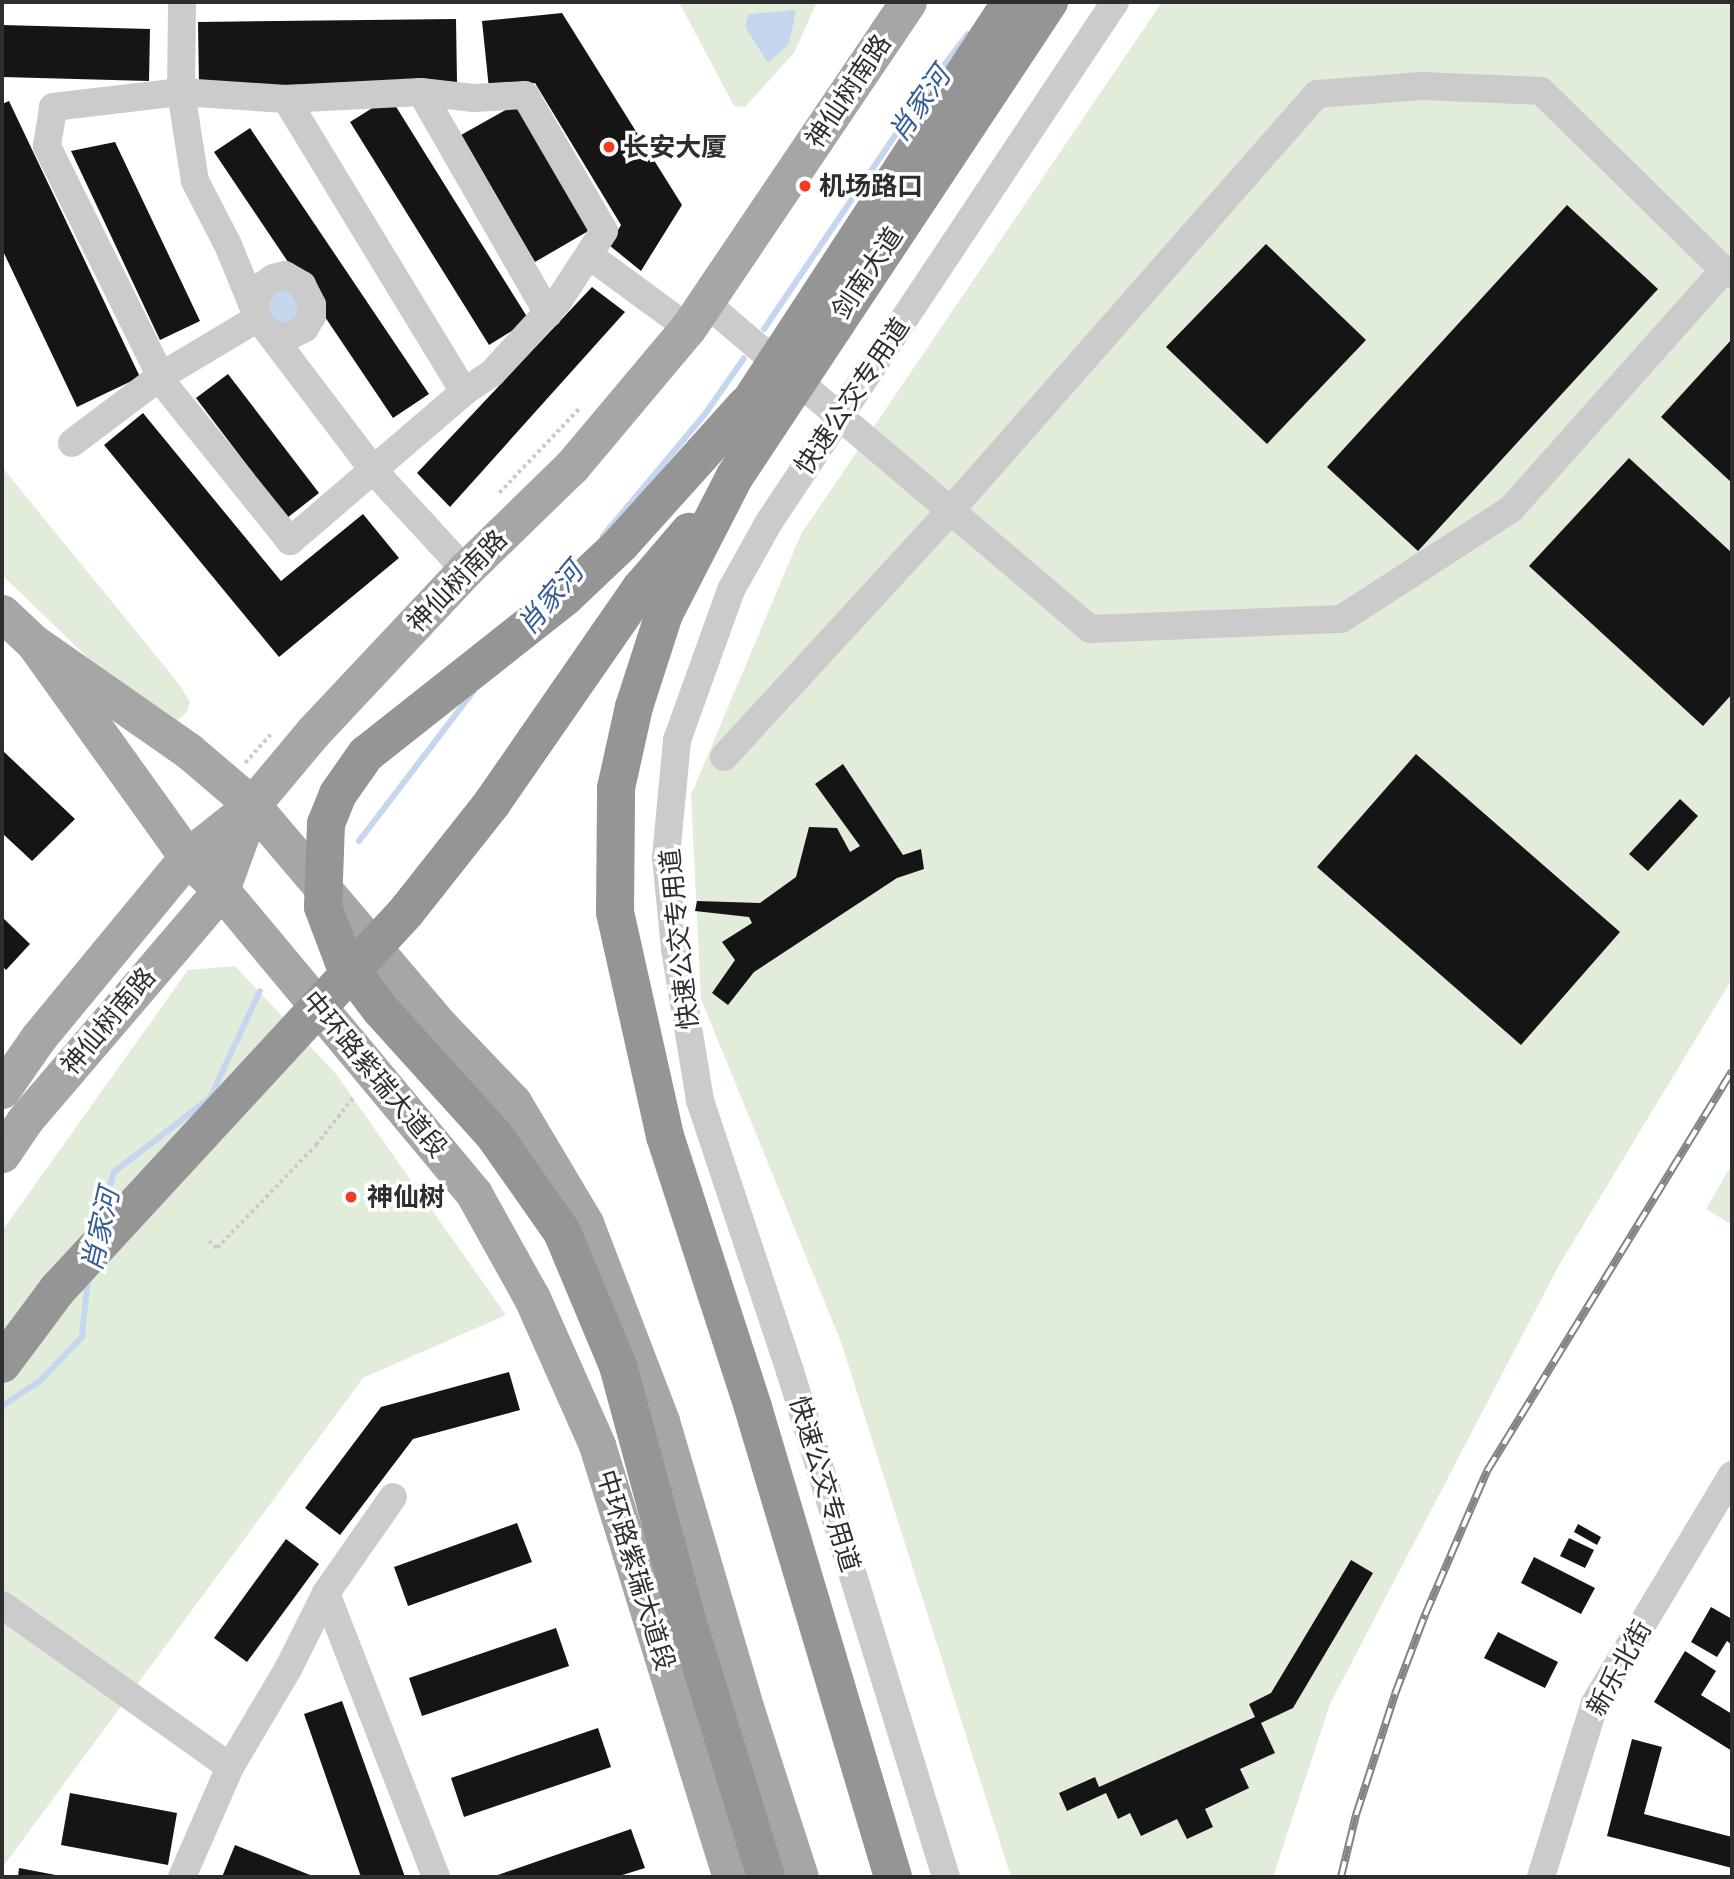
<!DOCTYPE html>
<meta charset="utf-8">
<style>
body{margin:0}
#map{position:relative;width:1734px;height:1879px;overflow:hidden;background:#fff;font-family:"PT Sans Narrow","Noto Sans SC",sans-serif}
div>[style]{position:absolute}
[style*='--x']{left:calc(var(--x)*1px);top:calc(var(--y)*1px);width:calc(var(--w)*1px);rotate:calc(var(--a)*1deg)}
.green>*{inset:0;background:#e1edda}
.water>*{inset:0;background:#c5d6ee}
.stream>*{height:6px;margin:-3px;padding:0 3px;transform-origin:3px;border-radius:3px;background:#c5d6ee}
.building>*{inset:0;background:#151515}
.path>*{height:3.5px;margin-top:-1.75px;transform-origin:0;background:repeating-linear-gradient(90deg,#cbcbcb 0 3.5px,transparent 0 7px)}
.minor>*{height:28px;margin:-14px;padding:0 14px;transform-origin:14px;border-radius:14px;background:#cbcbcb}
.major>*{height:37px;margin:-18.5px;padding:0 18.5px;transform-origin:18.5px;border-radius:18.5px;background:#a6a6a6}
.highway>*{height:38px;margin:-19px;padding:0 19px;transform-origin:19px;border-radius:19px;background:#959595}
.rail>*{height:8px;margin-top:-4px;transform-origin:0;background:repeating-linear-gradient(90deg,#fff 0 16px,#838383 0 32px);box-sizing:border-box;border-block:2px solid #838383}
.dots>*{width:19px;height:19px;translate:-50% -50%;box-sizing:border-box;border:4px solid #fff;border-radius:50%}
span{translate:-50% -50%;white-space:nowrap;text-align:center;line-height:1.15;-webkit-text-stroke:7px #fff;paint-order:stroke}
.street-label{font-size:26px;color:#2e2e2e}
.poi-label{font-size:26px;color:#2e2e2e;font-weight:700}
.left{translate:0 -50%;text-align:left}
.water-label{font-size:28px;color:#355e97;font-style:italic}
.frame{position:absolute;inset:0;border:4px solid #2e2e2e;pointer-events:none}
</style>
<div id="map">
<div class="green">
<i style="clip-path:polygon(679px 2px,817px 2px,794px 53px,745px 107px,734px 106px)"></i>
<i style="clip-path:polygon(1162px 2px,1732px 2px,1732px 979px,1558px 1267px,1330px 1704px,1273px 1877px,1011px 1877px,841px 1342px,701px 999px,691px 795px,801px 534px)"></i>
<i style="clip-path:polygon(2px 467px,179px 684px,190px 702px,187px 712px,165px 732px,2px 575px)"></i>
<i style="clip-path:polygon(235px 966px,336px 1074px,506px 1315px,363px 1378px,2px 1868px,2px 1231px,188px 970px)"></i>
<i style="clip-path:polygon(1732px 1164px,1732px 1225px,1706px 1209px)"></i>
</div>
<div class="water">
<i style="clip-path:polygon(796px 10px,789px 44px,768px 63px,745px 27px,749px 14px)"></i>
<i style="clip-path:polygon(294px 287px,303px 312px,293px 325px,279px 325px,264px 304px,273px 289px)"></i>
</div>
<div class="stream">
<i style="--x:764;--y:329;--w:295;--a:-55.9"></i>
<i style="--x:929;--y:85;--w:64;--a:-52.6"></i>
<i style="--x:603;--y:536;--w:159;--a:-50.1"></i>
<i style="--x:705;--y:414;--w:68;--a:-55.1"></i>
<i style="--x:359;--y:841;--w:188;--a:-52.6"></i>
<i style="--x:99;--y:1220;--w:50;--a:-72.6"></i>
<i style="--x:114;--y:1172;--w:121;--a:-37.6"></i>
<i style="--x:210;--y:1098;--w:118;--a:-65"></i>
<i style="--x:2;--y:1406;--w:47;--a:-33.7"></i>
<i style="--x:41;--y:1380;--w:59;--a:-46.4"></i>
<i style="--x:82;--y:1337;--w:59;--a:-84.2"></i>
</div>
<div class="building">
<i style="clip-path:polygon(562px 13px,682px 205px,641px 271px,609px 245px,621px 225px,535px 83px,489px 89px,482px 21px)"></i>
<i style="clip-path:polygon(456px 19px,457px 83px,199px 86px,198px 22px)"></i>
<i style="clip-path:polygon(2px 25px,150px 29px,149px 81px,2px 77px)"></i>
<i style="clip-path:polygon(390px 97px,529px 320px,489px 345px,350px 122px)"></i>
<i style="clip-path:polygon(9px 101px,140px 377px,77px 407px,2px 249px,2px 104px)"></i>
<i style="clip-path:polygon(516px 104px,590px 230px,535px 262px,461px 135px)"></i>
<i style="clip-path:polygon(250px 128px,429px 394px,393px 418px,214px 152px)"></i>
<i style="clip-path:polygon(115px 142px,200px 321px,160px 340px,71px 151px)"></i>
<i style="clip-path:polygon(1567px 205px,1658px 289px,1418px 551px,1327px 467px)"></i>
<i style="clip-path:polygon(1266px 244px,1366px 340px,1267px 444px,1166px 347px)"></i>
<i style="clip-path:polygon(592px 287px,625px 312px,450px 507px,417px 473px)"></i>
<i style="clip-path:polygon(1732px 339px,1732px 483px,1661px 417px)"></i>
<i style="clip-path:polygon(228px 374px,319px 493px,287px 518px,196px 398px)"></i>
<i style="clip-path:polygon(143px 413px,281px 581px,363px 514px,399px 558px,279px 657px,104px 445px)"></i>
<i style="clip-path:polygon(1629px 458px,1732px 553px,1732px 694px,1703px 726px,1529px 566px)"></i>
<i style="clip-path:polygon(2px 750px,75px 819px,32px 861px,2px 833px)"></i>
<i style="clip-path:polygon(1416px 754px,1620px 932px,1521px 1045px,1317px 867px)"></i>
<i style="clip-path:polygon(843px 764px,903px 855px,921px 849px,924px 869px,897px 878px,754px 972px,728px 1005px,712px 993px,735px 960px,722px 942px,752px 923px,749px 917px,695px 911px,697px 901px,760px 903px,796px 877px,809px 827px,837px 828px,850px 852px,860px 846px,815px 784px)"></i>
<i style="clip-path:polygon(1680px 799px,1698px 816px,1648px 871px,1629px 854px)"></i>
<i style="clip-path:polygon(2px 917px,30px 944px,6px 970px,2px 966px)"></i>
<i style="clip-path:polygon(509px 1372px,520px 1410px,413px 1439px,340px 1535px,305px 1508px,381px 1407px)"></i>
<i style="clip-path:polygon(517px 1523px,532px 1562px,408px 1606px,394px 1567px)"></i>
<i style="clip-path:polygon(1578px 1524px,1601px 1537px,1597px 1545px,1574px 1532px)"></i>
<i style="clip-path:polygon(1569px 1538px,1594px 1550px,1585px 1568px,1560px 1556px)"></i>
<i style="clip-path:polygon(286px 1539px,319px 1564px,247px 1662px,214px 1638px)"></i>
<i style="clip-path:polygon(1534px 1557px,1595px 1588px,1581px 1614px,1521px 1583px)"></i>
<i style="clip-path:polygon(1351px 1560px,1373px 1573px,1293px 1708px,1261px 1723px,1275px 1753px,1240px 1769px,1249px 1788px,1205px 1809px,1213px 1827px,1187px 1839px,1177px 1819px,1141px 1836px,1130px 1813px,1118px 1819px,1106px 1793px,1067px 1811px,1059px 1793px,1095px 1777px,1099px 1787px,1255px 1717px,1249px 1704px,1271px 1693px)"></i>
<i style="clip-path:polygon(1711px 1607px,1732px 1619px,1732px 1645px,1727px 1641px,1717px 1657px,1691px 1642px)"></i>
<i style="clip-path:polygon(556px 1628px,569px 1666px,422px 1716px,409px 1678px)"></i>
<i style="clip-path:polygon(1498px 1632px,1558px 1662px,1545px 1688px,1484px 1658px)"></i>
<i style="clip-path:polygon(1685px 1651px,1716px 1671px,1701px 1695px,1732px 1714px,1732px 1751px,1654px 1702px)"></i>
<i style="clip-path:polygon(342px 1701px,405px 1877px,361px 1877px,304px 1714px)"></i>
<i style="clip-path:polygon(598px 1728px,611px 1767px,464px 1817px,451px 1778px)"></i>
<i style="clip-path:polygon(1632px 1739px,1662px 1747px,1644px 1814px,1732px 1837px,1732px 1868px,1607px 1836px)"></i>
<i style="clip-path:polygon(70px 1793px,177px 1813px,168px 1865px,61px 1845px)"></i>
<i style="clip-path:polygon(631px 1829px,645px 1868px,616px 1877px,492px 1877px)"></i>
<i style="clip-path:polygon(235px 1845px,315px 1877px,222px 1877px)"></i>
<i style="clip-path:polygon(19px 1868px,61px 1876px,61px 1877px,18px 1877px)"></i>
</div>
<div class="path">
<i style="--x:499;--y:493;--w:119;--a:-46.4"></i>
<i style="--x:245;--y:763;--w:38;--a:-48"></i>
<i style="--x:209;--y:1241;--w:11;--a:41"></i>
<i style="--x:217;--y:1248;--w:143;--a:-46.1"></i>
<i style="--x:316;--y:1145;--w:63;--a:-52"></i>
</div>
<div class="minor">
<i style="--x:182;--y:2;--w:90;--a:90.6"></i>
<i style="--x:181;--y:92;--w:90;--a:81.1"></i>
<i style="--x:195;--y:181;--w:72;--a:62.7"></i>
<i style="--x:228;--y:245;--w:79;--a:67.7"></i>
<i style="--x:258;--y:318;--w:192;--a:52.8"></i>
<i style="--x:374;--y:471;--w:134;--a:47.4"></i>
<i style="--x:181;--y:92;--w:105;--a:3.8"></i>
<i style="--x:286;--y:99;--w:135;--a:-3"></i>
<i style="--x:421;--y:92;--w:53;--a:6.5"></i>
<i style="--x:474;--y:98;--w:51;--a:-3.4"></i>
<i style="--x:525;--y:95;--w:157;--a:59.8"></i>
<i style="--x:604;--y:231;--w:82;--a:123.1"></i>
<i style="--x:559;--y:300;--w:99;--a:132.5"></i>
<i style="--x:492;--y:373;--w:34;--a:146"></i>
<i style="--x:464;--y:392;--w:229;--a:139.4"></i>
<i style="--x:290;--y:541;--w:198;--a:-128.8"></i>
<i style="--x:166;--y:387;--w:269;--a:-116.3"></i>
<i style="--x:47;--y:146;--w:39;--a:-81"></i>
<i style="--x:53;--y:107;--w:129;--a:-6.7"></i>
<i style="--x:421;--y:92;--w:256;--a:60.2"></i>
<i style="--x:286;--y:99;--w:343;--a:58.7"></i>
<i style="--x:590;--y:256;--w:122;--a:36.3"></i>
<i style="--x:253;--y:303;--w:19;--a:-62"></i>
<i style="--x:262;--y:286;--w:14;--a:-36"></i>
<i style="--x:273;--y:278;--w:12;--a:-14"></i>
<i style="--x:285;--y:275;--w:20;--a:30"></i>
<i style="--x:302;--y:285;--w:22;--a:63"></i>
<i style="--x:312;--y:305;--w:11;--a:90"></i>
<i style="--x:312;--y:316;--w:14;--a:120"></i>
<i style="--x:305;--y:328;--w:19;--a:152"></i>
<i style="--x:288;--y:337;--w:17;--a:-173"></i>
<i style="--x:706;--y:303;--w:504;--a:40.33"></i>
<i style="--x:1090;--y:629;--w:251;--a:-2.3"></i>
<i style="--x:1341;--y:619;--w:202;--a:-32.9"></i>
<i style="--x:1511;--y:509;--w:320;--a:-48.3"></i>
<i style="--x:72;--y:443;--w:111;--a:-37"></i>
<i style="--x:161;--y:376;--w:113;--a:-30.9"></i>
<i style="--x:724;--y:757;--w:335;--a:-47.4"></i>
<i style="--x:951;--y:510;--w:554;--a:-48.66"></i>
<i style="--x:1317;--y:94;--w:105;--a:-4.4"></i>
<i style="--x:1422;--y:86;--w:119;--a:2.4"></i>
<i style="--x:1541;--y:91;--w:256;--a:44.4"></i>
<i style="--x:1724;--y:270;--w:9;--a:27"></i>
<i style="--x:326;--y:1593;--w:305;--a:68.8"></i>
<i style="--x:2;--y:1605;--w:280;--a:35.4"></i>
<i style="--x:182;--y:1877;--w:120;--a:-66.4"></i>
<i style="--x:230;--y:1767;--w:114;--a:-59.4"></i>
<i style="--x:288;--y:1669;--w:85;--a:-63.4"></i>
<i style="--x:326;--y:1593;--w:117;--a:-55.1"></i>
<i style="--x:946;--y:1877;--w:530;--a:-107.13"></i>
<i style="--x:790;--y:1371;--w:286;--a:-108.4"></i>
<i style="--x:700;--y:1100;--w:153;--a:-99.4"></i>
<i style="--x:675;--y:949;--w:92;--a:-95.6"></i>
<i style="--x:666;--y:857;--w:118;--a:-84.6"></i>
<i style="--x:677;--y:740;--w:159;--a:-70.2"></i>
<i style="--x:731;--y:590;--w:78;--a:-60.8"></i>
<i style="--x:769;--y:522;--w:625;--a:-56.36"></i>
<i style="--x:1541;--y:1877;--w:182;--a:-72.8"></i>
<i style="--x:1595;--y:1703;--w:266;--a:-59"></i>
</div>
<div class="major">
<i style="--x:2;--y:613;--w:44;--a:43.2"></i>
<i style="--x:34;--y:643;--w:263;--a:54.4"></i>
<i style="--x:187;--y:857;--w:47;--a:44.1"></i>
<i style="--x:221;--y:890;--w:396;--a:50.2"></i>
<i style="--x:474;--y:1194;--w:119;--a:60.9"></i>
<i style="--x:532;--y:1298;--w:161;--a:66.1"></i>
<i style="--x:597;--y:1445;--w:452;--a:72.8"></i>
<i style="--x:34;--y:643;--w:190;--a:34.9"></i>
<i style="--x:190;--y:752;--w:82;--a:40.5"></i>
<i style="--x:252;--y:805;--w:293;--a:49.6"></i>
<i style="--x:442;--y:1028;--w:103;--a:46.2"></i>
<i style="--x:513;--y:1102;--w:141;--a:59.2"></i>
<i style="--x:585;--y:1223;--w:212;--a:69"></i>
<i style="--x:661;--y:1421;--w:301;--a:73.6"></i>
<i style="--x:746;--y:1710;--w:176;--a:72.1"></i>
<i style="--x:2;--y:1090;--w:63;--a:-55.3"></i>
<i style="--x:38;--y:1038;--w:234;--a:-50.5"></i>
<i style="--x:187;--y:857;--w:82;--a:-38.6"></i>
<i style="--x:2;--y:1154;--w:40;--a:-56"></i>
<i style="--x:24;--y:1121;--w:304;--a:-49.5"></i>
<i style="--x:221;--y:890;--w:90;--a:-70"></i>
<i style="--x:252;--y:805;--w:95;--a:-50.1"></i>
<i style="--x:313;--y:732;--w:222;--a:-46.8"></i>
<i style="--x:465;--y:570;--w:149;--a:-44.2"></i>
<i style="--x:572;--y:466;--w:180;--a:-50"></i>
<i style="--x:688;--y:328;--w:393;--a:-56"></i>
</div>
<div class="highway">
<i style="--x:746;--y:405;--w:187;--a:132"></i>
<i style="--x:621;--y:544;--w:77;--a:136.6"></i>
<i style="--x:565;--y:597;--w:253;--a:141.7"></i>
<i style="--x:366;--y:754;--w:49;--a:125"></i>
<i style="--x:338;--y:794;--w:32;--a:112"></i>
<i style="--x:326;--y:824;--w:83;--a:92.1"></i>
<i style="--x:323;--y:907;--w:57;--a:69.3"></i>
<i style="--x:343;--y:960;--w:61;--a:52.9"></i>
<i style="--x:380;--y:1009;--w:170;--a:47.9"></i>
<i style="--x:494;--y:1135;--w:118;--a:55"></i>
<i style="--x:562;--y:1232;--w:145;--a:67.3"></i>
<i style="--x:618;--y:1366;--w:263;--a:74.8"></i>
<i style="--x:687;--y:1620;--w:269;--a:72.9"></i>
<i style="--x:733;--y:428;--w:509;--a:-56.87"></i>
<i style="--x:2;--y:1364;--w:94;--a:-53.3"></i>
<i style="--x:58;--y:1289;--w:513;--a:-47.29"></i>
<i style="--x:406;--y:912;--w:139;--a:-51.7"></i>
<i style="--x:492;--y:803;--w:262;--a:-55.3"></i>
<i style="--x:641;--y:588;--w:74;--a:-49.4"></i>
<i style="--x:893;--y:1877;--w:490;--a:-106.6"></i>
<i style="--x:753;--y:1407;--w:285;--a:-108"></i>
<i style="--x:665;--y:1136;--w:229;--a:-102.6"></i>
<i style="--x:615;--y:913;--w:125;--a:-89.5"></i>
<i style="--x:616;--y:788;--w:83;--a:-77.5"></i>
<i style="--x:634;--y:707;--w:98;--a:-72.1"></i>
<i style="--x:664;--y:614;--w:155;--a:-62.8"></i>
<i style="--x:735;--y:476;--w:569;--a:-56.48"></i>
</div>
<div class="rail">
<i style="--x:1341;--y:1877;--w:64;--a:-76.4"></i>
<i style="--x:1356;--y:1815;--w:127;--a:-72.1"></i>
<i style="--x:1395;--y:1694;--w:85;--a:-69.2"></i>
<i style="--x:1425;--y:1615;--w:157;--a:-66.7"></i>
<i style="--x:1487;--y:1471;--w:469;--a:-58.5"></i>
</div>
<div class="dots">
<i style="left:609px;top:147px;background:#f43b21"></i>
<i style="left:805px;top:186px;background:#f43b21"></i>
<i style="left:351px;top:1197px;background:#f43b21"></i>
</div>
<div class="street-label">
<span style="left:848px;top:91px;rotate:-56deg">神仙树南路</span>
<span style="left:867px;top:273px;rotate:-56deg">剑南大道</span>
<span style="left:852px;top:396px;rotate:-56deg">快速公交专用道</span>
<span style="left:457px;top:581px;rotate:-46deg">神仙树南路</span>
<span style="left:679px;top:939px;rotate:-96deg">快速公交专用道</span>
<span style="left:108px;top:1021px;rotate:-50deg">神仙树南路</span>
<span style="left:375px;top:1074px;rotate:50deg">中环路紫瑞大道段</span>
<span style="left:825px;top:1484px;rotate:73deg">快速公交专用道</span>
<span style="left:636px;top:1570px;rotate:73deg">中环路紫瑞大道段</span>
<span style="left:1619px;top:1668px;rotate:-61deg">新乐北街</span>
</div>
<div class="poi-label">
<span class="left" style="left:623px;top:147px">长安大厦</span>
<span class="left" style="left:819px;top:186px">机场路口</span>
<span class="left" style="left:367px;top:1197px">神仙树</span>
</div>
<div class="water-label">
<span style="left:919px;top:104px;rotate:-55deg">肖家河</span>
<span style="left:550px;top:598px;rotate:-50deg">肖家河</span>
<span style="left:100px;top:1230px;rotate:-77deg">肖家河</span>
</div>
<div class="frame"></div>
</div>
